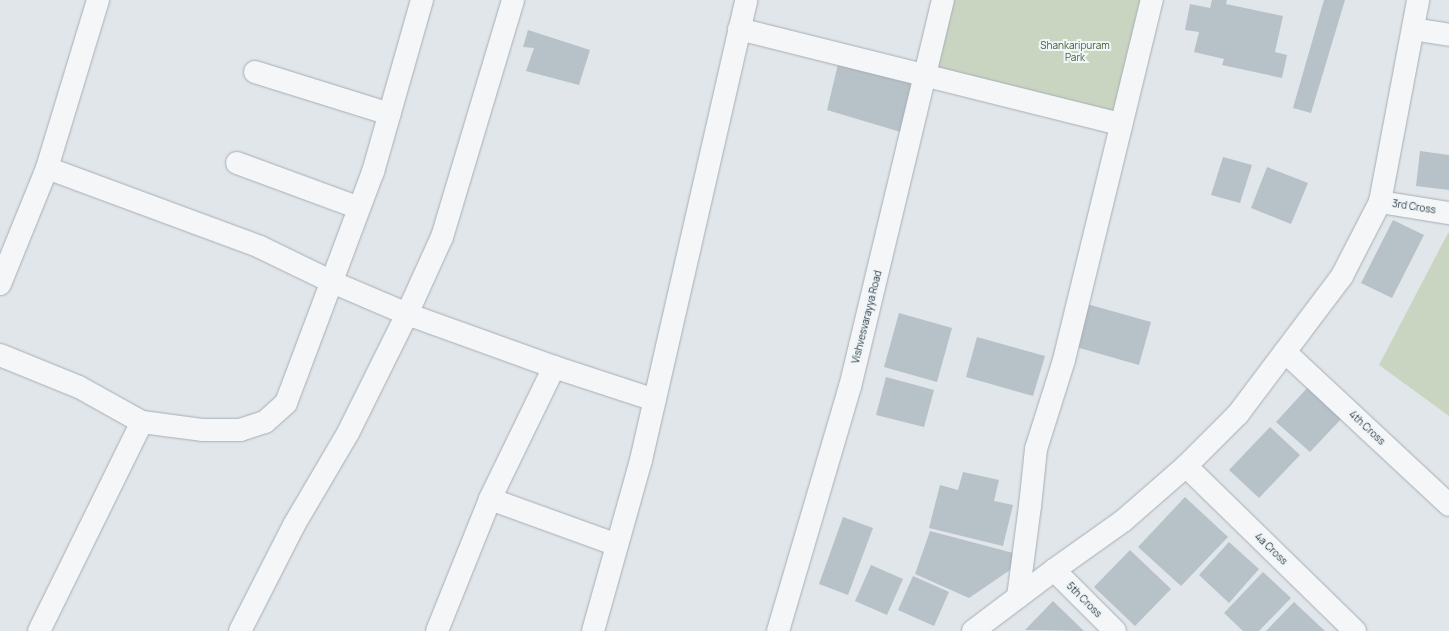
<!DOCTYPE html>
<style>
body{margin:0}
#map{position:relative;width:1449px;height:631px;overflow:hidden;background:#e1e6ea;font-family:Manrope,sans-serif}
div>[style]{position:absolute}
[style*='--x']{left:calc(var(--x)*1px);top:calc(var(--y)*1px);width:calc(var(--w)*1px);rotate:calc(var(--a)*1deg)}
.green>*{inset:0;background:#cad5c1}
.building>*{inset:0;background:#b7c1c8}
.roads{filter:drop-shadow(0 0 1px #a6aeb5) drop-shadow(0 0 1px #a6aeb5)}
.minor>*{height:22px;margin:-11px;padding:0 11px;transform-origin:11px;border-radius:11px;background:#f4f6f8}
span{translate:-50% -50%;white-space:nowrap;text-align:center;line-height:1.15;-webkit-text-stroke:4px #f0f5f7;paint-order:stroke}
.park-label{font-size:10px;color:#456034}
.street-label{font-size:10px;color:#283743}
</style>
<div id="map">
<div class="green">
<i style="clip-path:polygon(951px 0,1141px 0,1114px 112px,934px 68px)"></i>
<i style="clip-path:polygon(1448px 233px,1449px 233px,1449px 416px,1379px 365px)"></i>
</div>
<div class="building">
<i style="clip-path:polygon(1212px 0,1227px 0,1226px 4px,1283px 16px,1275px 52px,1287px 55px,1282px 78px,1222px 65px,1224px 59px,1194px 52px,1199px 32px,1185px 30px,1190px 4px,1210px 8px)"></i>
<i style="clip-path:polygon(1324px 0,1345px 0,1311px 113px,1293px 108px)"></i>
<i style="clip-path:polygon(528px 30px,590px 50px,579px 85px,526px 71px,534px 48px,523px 47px)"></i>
<i style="clip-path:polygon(839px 60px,917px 79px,904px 133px,827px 110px)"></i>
<i style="clip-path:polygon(1420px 151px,1449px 155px,1449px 190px,1416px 186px)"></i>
<i style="clip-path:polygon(1223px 157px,1252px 165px,1240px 203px,1211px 195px)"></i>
<i style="clip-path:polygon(1267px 167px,1308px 183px,1291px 224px,1251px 208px)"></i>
<i style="clip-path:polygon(1393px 220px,1424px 235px,1392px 298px,1361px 283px)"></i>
<i style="clip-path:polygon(1087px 304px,1151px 322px,1139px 365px,1076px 347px)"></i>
<i style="clip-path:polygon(899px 313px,952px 328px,937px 382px,884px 367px)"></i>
<i style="clip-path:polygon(977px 337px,1045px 356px,1033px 396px,966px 377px)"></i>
<i style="clip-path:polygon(886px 377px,934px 390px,924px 427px,876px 415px)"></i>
<i style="clip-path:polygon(1308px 387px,1342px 418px,1310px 452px,1276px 422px)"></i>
<i style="clip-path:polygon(1270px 427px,1300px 455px,1259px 498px,1229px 470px)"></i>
<i style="clip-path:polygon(963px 472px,999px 480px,994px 501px,1013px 505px,1003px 546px,929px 528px,940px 485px,958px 490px)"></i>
<i style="clip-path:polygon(1185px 497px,1228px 537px,1181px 586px,1138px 547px)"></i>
<i style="clip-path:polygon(843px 517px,873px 528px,848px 595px,819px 584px)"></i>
<i style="clip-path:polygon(930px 531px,1017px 554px,1013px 568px,969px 598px,915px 574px)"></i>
<i style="clip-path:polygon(1229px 542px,1259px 569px,1229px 603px,1199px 575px)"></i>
<i style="clip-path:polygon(1130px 550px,1171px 589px,1135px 626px,1094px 587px)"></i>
<i style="clip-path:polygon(871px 565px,903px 579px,887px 615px,855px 601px)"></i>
<i style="clip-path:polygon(1263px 572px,1291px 598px,1259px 631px,1243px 631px,1224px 613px)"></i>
<i style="clip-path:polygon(913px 576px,949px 592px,934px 626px,898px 610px)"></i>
<i style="clip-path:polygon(1053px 601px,1084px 631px,1025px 630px)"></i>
<i style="clip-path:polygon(1294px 602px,1325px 631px,1266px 631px)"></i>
</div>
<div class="roads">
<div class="minor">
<i style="--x:739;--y:29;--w:394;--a:14"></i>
<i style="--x:1413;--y:29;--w:36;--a:9"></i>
<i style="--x:255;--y:72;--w:141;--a:17.3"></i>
<i style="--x:237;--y:163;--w:130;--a:20.2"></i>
<i style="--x:47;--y:168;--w:227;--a:20.3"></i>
<i style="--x:260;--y:247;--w:80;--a:25.9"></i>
<i style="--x:332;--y:282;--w:82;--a:23.1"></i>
<i style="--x:407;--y:314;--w:156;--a:19.8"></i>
<i style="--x:554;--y:367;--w:106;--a:18.1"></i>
<i style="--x:1380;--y:202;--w:70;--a:9.1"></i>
<i style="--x:0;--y:284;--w:125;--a:-67.9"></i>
<i style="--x:47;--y:168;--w:176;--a:-73.1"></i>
<i style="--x:1285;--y:352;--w:224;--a:43"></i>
<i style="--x:0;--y:355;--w:85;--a:22.1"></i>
<i style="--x:79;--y:387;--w:72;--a:29.1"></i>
<i style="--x:142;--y:422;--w:62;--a:7.5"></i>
<i style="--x:203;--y:430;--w:37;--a:0"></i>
<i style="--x:240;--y:430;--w:26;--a:-18"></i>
<i style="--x:265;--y:422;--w:28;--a:-42"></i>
<i style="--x:286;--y:403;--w:247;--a:-69.4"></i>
<i style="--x:373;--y:172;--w:179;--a:-74.1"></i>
<i style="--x:1186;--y:466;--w:236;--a:44.3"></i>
<i style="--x:490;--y:499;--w:135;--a:19.9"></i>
<i style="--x:1054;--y:570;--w:86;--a:45"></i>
<i style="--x:1018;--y:597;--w:92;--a:-82.5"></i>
<i style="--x:1030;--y:506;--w:57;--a:-84"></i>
<i style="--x:1036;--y:449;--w:93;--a:-72.5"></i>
<i style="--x:1064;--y:360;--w:371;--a:-76.3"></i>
<i style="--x:39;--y:631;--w:233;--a:-63.8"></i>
<i style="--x:240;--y:631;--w:119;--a:-63"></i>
<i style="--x:294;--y:525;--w:107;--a:-59.6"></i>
<i style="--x:348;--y:433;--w:133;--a:-63.6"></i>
<i style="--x:407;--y:314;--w:85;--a:-65.6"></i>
<i style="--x:442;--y:237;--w:247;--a:-73.3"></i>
<i style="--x:437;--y:631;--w:142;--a:-68.1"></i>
<i style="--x:490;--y:499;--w:147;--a:-64.1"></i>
<i style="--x:593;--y:631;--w:178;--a:-74.3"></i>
<i style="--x:641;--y:460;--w:472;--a:-77.1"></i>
<i style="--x:778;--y:631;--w:254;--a:-73.6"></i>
<i style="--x:850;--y:387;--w:398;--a:-76.5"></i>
<i style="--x:973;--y:631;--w:101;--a:-37"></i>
<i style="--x:1054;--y:570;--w:85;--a:-35.4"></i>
<i style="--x:1123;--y:521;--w:84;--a:-41.1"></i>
<i style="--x:1186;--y:466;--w:74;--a:-45"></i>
<i style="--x:1238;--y:414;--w:173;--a:-53"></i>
<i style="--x:1342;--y:276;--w:83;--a:-62.8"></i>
<i style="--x:1380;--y:202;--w:206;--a:-79.3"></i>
</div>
</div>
<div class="park-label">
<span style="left:1075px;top:51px">Shankaripuram<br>Park</span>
</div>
<div class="street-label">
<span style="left:1414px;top:207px;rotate:9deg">3rd Cross</span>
<span style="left:867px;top:317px;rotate:-76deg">Vishvesvarayya Road</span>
<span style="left:1367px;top:428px;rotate:43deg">4th Cross</span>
<span style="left:1271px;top:549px;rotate:44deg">4a Cross</span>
<span style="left:1084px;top:600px;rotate:45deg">5th Cross</span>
</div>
</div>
